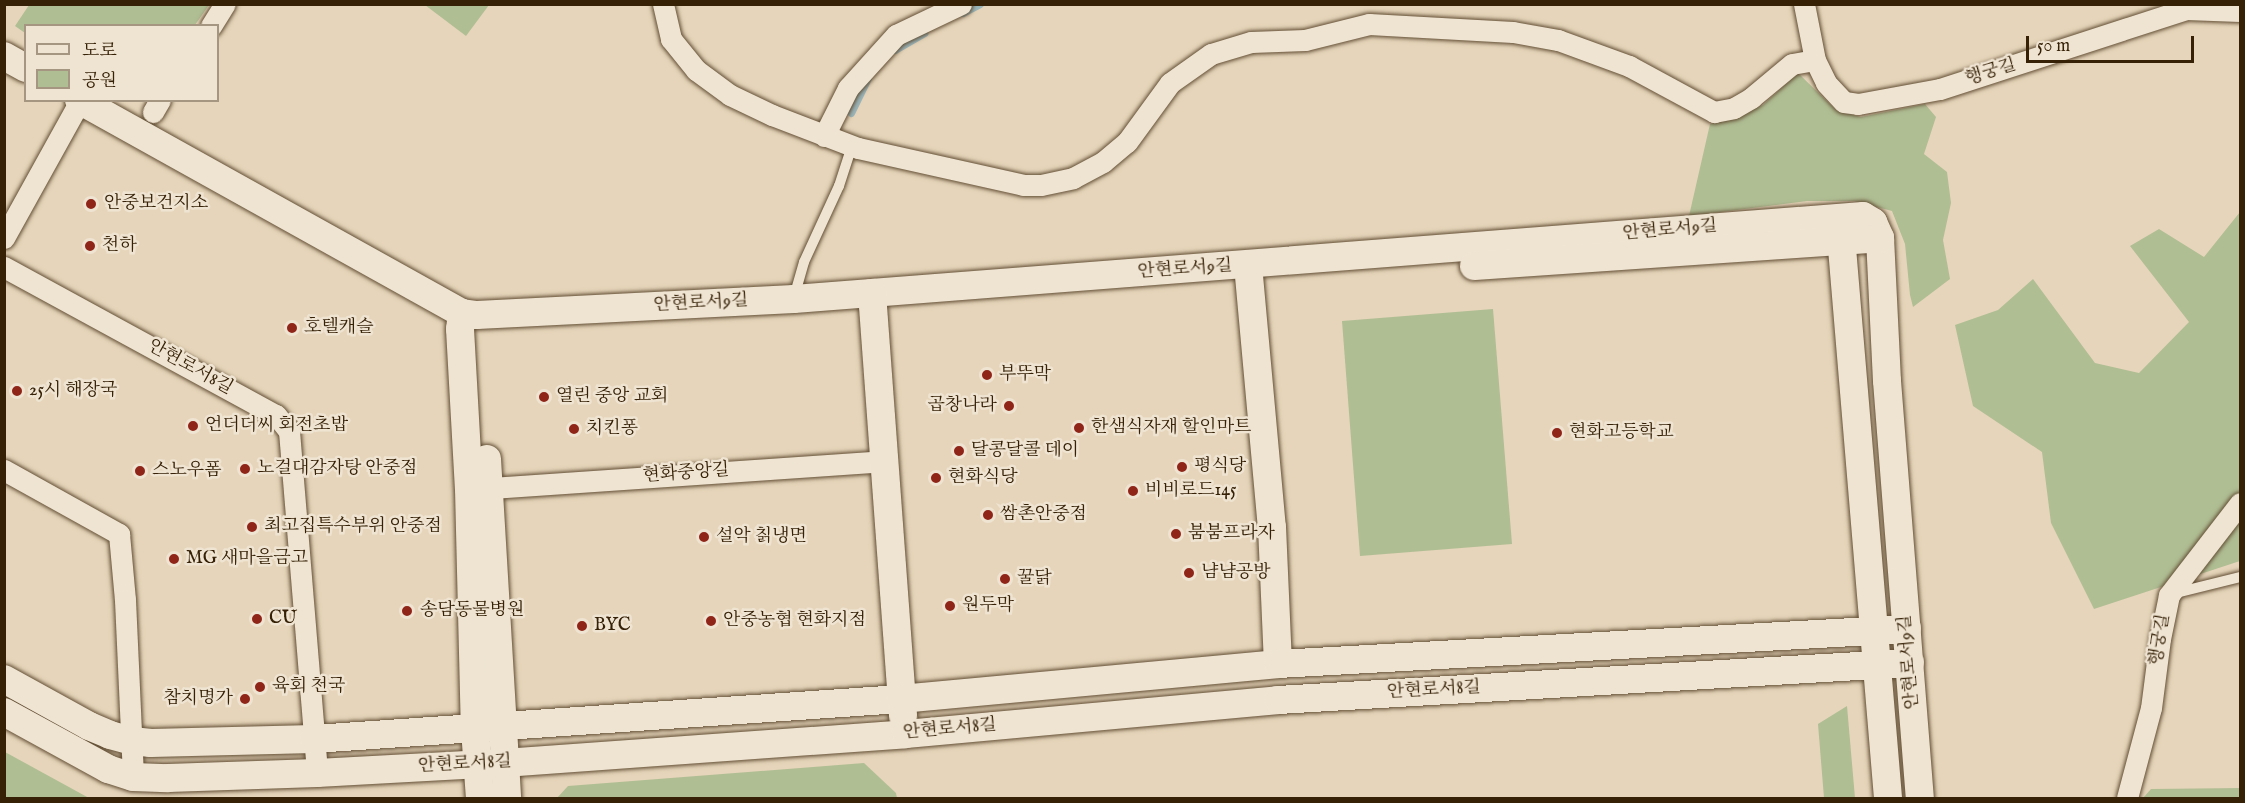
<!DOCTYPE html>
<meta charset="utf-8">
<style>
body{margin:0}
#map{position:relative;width:2245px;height:803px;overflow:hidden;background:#e6d5ba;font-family:"IM FELL English","Noto Serif KR",serif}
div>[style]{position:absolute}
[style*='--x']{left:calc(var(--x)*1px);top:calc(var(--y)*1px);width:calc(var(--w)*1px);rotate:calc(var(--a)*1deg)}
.green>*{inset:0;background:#b0be94}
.stream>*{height:7px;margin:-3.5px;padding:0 3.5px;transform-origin:3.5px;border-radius:3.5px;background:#9bb6bb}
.roads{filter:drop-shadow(0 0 2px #624e34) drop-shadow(0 0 2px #624e34)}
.lane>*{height:10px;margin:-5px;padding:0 5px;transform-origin:5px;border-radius:5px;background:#efe4d2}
.street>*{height:21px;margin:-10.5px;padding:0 10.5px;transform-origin:10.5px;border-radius:10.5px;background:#efe4d2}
.secondary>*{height:28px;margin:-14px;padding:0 14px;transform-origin:14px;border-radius:14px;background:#efe4d2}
.dots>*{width:16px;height:16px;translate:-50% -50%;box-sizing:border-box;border:3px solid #efe4d2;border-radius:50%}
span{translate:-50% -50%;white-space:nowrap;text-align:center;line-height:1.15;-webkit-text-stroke:5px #efe4d2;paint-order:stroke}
.street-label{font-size:18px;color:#362107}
.poi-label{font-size:18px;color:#362107}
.left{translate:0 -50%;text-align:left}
.right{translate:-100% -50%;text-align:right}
.frame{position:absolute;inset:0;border:6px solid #362107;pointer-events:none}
.legend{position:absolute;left:24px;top:24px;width:195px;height:78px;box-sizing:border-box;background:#efe4d2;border:2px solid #a59681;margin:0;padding:8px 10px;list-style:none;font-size:18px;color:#362107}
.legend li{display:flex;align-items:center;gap:12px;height:30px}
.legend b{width:30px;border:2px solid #a59681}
.scale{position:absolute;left:2026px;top:36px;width:168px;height:27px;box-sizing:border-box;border:3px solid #362107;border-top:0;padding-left:8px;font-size:18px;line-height:21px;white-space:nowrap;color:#362107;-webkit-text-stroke:4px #efe4d2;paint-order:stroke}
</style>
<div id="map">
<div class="green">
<i style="clip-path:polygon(29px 5px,29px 4px,209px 5px,195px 25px,26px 26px,25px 33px,15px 26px)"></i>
<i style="clip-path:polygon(425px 5px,489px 5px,466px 36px)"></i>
<i style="clip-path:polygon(1798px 73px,1837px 111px,1861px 117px,1925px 104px,1936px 117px,1924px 154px,1947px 172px,1951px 203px,1943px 240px,1950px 279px,1913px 307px,1910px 295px,1905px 244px,1892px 211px,1854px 201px,1807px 201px,1689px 216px,1710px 124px,1763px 105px)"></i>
<i style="clip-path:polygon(2240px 212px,2240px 561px,2094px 609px,2051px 523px,2042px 452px,1973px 406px,1955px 325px,1998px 310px,2033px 279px,2095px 363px,2139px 373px,2189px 322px,2130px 246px,2159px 229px,2204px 257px)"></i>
<i style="clip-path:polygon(1493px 309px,1512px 544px,1360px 556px,1342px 321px)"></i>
<i style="clip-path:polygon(1847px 706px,1855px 798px,1824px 798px,1818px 724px)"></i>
<i style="clip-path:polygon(4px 752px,5px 752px,89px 798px,5px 798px)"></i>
<i style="clip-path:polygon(864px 763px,896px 793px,897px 798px,557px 798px,568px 786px)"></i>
<i style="clip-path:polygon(2240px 788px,2240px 798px,2143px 798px,2151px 789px)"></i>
</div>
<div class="stream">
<i style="--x:963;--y:13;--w:19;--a:-28"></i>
<i style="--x:895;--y:50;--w:34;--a:-30"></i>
<i style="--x:851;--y:113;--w:39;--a:-64"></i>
</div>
<div class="roads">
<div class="lane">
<i style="--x:794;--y:297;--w:36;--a:-74"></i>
<i style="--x:804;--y:262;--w:84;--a:-65.3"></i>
<i style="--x:839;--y:186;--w:42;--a:-72"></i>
<i style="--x:2172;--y:594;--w:70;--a:-14"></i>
</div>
<div class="street">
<i style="--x:663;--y:4;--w:36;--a:77"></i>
<i style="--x:671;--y:39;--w:40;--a:51"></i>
<i style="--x:696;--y:70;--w:42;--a:36.3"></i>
<i style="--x:730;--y:95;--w:47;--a:25.5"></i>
<i style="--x:772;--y:115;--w:92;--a:21"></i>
<i style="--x:858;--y:148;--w:169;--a:12.6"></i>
<i style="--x:1023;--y:185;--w:18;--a:0"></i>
<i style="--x:1041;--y:185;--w:33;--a:-12"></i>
<i style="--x:1073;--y:178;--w:34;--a:-28"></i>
<i style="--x:1103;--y:162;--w:31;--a:-40"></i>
<i style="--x:1127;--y:142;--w:73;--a:-53.9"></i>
<i style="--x:1170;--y:83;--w:50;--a:-35.3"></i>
<i style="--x:1211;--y:54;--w:42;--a:-16.7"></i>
<i style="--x:1251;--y:42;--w:54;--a:-2.1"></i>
<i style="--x:1305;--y:40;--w:66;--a:-14"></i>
<i style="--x:1369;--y:24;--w:144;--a:3.2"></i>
<i style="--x:1513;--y:32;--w:46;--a:10.1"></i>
<i style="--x:1558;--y:40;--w:76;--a:20.1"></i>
<i style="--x:1629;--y:66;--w:97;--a:28.4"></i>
<i style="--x:1714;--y:112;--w:20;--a:-11"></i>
<i style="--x:1734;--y:108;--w:20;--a:-30"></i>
<i style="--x:1751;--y:98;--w:53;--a:-39.7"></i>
<i style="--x:1792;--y:64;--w:23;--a:-10"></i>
<i style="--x:1804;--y:4;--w:57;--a:78.9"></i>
<i style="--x:1815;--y:60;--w:25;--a:64"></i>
<i style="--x:1826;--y:83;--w:26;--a:47"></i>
<i style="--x:1844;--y:102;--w:14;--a:8"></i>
<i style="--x:1858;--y:104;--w:83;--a:-10.4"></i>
<i style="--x:1940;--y:89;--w:259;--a:-18"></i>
<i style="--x:2186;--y:9;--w:54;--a:2.1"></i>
<i style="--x:211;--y:26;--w:26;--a:-58"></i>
<i style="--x:153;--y:112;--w:14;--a:-60"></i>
<i style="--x:824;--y:136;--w:54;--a:-63.4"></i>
<i style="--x:848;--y:88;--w:72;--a:-47.8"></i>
<i style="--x:896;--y:35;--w:72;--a:-25.5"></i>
<i style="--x:4;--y:238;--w:157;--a:-61"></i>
<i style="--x:4;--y:267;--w:310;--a:28.6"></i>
<i style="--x:276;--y:415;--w:21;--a:51"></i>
<i style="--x:289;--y:431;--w:343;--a:85.3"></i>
<i style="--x:4;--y:470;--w:132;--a:29.1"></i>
<i style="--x:119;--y:534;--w:66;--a:84.8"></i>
<i style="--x:125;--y:600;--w:177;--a:87.4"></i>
<i style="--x:476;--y:489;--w:408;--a:-3.9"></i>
<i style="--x:2127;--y:798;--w:93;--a:-75.1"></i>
<i style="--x:2151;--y:708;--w:70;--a:-82.6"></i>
<i style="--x:2160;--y:639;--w:45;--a:-78.4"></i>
<i style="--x:2169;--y:595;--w:116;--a:-52.3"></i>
</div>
<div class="secondary">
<i style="--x:4;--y:56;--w:25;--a:29"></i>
<i style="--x:79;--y:100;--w:438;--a:29.1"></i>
<i style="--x:462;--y:313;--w:15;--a:8"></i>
<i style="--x:477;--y:315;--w:317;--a:-2.9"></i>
<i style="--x:794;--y:299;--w:1072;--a:-4.44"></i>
<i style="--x:1863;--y:216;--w:12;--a:31"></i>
<i style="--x:1873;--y:222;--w:17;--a:66"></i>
<i style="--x:1880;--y:238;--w:143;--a:87.2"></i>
<i style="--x:1887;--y:381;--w:418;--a:85.5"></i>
<i style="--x:1840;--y:224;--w:576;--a:85.22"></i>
<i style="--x:1248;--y:265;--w:263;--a:84.8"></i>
<i style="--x:1272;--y:527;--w:137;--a:87.5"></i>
<i style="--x:1474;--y:266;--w:407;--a:-3.9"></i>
<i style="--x:872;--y:293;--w:424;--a:85.8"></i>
<i style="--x:462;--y:313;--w:16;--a:97"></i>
<i style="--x:460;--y:329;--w:160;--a:86.8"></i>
<i style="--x:469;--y:489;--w:240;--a:88.6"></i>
<i style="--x:475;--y:729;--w:69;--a:85.9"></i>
<i style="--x:487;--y:459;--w:340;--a:86.6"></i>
<i style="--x:4;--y:679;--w:97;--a:28.9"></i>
<i style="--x:89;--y:726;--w:23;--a:23"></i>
<i style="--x:110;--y:735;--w:23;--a:15"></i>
<i style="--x:132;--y:741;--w:19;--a:6"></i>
<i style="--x:151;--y:743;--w:163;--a:-1.4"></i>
<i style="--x:314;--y:739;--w:588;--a:-3.9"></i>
<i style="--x:901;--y:699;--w:379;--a:-5.3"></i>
<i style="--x:1278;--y:664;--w:630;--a:-3.18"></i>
<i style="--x:4;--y:712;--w:119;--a:28.7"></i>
<i style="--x:108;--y:769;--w:26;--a:18"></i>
<i style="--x:133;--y:777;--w:35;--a:2"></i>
<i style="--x:168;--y:778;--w:149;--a:-1.9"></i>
<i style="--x:317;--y:773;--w:187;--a:-3.1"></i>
<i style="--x:504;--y:763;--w:403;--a:-4.1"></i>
<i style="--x:906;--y:734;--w:374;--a:-5.2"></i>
<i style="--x:1278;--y:700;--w:633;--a:-3.35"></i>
</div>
</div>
<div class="dots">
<i style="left:91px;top:204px;background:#8f2418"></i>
<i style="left:90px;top:246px;background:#8f2418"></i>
<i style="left:292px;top:328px;background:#8f2418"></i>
<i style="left:987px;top:375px;background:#8f2418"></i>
<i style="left:17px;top:391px;background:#8f2418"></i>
<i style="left:544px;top:397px;background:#8f2418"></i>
<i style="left:1009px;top:406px;background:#8f2418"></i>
<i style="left:193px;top:426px;background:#8f2418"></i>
<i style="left:1079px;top:428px;background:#8f2418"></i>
<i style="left:574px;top:429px;background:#8f2418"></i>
<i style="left:1557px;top:433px;background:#8f2418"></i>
<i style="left:959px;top:451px;background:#8f2418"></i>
<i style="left:1182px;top:467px;background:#8f2418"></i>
<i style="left:245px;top:469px;background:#8f2418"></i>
<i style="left:140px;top:471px;background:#8f2418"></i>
<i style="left:936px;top:478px;background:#8f2418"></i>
<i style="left:1133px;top:491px;background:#8f2418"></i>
<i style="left:988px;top:515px;background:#8f2418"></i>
<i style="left:252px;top:527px;background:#8f2418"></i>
<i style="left:1176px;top:534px;background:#8f2418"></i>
<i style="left:704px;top:537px;background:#8f2418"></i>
<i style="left:174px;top:559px;background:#8f2418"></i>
<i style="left:1189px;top:573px;background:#8f2418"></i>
<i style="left:1005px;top:579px;background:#8f2418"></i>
<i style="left:950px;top:606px;background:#8f2418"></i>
<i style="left:407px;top:611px;background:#8f2418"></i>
<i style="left:257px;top:619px;background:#8f2418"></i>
<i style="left:711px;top:621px;background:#8f2418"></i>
<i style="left:582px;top:626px;background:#8f2418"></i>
<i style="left:260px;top:687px;background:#8f2418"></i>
<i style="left:245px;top:699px;background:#8f2418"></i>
</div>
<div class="street-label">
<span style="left:1991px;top:73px;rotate:-17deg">행궁길</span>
<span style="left:1670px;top:231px;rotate:-5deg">안현로서9길</span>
<span style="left:1185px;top:270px;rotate:-4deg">안현로서9길</span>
<span style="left:701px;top:304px;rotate:-3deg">안현로서9길</span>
<span style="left:190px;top:368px;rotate:29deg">안현로서8길</span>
<span style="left:686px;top:474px;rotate:-4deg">현화중앙길</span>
<span style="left:2161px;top:640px;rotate:-81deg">행궁길</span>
<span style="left:1910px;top:662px;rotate:-95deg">안현로서9길</span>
<span style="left:1434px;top:691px;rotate:-3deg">안현로서8길</span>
<span style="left:950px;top:730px;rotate:-5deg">안현로서8길</span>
<span style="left:465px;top:765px;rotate:-3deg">안현로서8길</span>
</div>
<div class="poi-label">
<span class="left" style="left:104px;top:204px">안중보건지소</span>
<span class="left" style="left:102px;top:246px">천하</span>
<span class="left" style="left:304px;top:328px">호텔캐슬</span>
<span class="left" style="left:999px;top:375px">부뚜막</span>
<span class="left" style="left:29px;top:391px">25시 해장국</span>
<span class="left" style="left:556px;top:397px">열린 중앙 교회</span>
<span class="right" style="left:997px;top:406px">곱창나라</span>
<span class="left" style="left:205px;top:426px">언더더씨 회전초밥</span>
<span class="left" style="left:1091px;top:428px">한샘식자재 할인마트</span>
<span class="left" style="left:586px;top:429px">치킨퐁</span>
<span class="left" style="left:1569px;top:433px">현화고등학교</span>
<span class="left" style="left:971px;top:451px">달콩달콜 데이</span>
<span class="left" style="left:1194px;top:467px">평식당</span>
<span class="left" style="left:257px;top:469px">노걸대감자탕 안중점</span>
<span class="left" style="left:152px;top:471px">스노우폼</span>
<span class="left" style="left:948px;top:478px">현화식당</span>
<span class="left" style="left:1145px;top:491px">비비로드145</span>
<span class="left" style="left:1000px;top:515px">쌈촌안중점</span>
<span class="left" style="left:264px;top:527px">최고집특수부위 안중점</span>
<span class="left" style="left:1188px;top:534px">붐붐프라자</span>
<span class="left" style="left:716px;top:537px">설악 칡냉면</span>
<span class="left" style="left:186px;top:559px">MG 새마을금고</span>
<span class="left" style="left:1201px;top:573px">냠냠공방</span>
<span class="left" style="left:1017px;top:579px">꿀닭</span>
<span class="left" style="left:962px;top:606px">원두막</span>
<span class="left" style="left:420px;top:611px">송담동물병원</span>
<span class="left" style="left:269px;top:619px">CU</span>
<span class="left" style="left:723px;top:621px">안중농협 현화지점</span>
<span class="left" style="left:594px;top:626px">BYC</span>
<span class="left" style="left:272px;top:687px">육회 천국</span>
<span class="right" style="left:233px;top:699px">참치명가</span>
</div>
<div class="frame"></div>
<ul class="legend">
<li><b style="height:8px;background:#efe4d2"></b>도로</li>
<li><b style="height:16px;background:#b0be94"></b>공원</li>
</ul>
<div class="scale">50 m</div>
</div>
